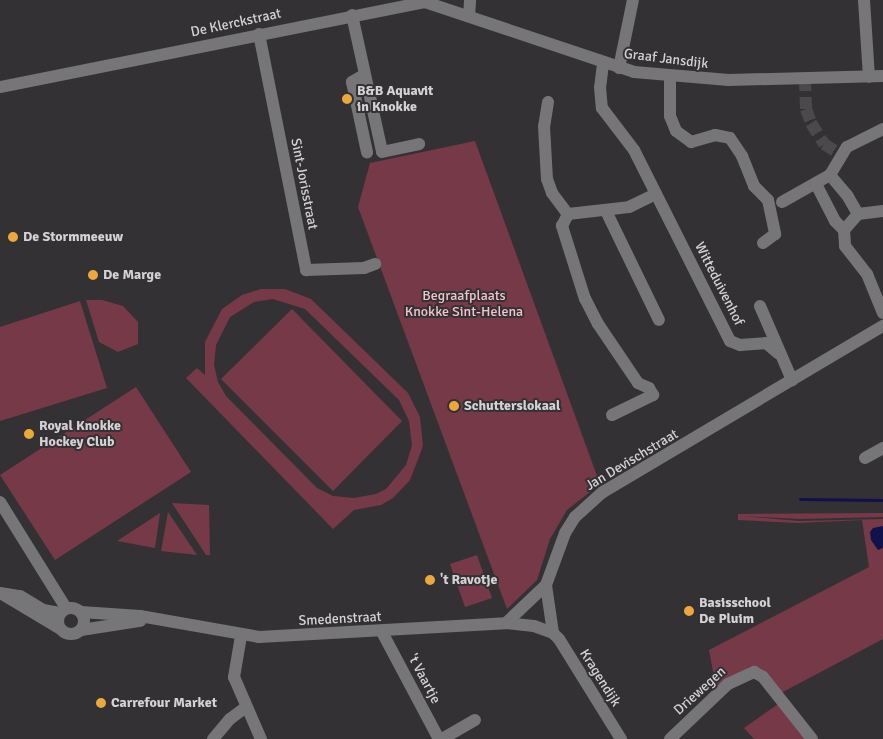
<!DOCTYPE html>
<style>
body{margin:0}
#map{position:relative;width:883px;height:739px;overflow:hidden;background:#343134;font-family:Signika,sans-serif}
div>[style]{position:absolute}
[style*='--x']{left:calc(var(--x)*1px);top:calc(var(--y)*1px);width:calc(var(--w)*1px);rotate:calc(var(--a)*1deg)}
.green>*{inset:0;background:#763948}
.water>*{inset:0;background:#0f124b}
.stream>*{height:3px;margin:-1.5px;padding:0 1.5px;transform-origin:1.5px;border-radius:1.5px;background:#0f124b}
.minor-tunnel>*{height:12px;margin-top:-6px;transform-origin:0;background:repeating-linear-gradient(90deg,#4c494c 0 12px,transparent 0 18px)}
.minor>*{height:12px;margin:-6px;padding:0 6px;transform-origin:6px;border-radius:6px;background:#767577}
.minor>.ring{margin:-6px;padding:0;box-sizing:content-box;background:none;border:12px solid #767577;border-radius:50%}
.dots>*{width:14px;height:14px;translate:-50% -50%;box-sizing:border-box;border:2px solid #343134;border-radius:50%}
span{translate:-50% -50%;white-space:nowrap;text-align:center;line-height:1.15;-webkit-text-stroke:4px #343134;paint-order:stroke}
.street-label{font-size:14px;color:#d4d2d5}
.poi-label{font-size:14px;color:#d4d2d5;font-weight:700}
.left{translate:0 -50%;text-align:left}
.park-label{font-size:14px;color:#f2c4cd}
</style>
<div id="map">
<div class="green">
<i style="clip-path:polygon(475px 141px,600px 484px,567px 510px,550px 539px,537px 580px,507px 609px,358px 207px,370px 163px)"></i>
<i style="clip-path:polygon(evenodd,261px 289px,285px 289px,311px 299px,408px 393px,420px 417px,423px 446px,410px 480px,393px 498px,381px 505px,354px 510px,333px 529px,186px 378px,197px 368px,205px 375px,205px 342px,222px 309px,242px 295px,261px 289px,273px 299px,305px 309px,399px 400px,409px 421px,412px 445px,406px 465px,386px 489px,376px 494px,354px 498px,333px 496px,317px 488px,226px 396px,218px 382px,214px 365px,216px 345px,230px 317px,254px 302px,273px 299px)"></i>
<i style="clip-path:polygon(86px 300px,102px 300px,123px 306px,138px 322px,138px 344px,118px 352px,99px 342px)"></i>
<i style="clip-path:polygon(80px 301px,107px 388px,0 421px,0 327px)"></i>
<i style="clip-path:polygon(292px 309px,402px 421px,333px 491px,221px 379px)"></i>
<i style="clip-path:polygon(136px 387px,191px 472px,55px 560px,0 475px)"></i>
<i style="clip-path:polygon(172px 503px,209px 505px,210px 555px,206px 555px)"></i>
<i style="clip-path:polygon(168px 512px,197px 555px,161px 551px)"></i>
<i style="clip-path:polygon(160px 513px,155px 548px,117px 541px)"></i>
<i style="clip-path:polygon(883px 513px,883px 517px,799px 519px,740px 516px,799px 521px,883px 519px,883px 639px,781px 693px,762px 671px,751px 666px,716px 687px,709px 650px,869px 567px,862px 520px,797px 523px,738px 520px,738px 514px)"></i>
<i style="clip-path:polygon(477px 555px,492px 598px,465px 607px,450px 564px)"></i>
<i style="clip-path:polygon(778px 704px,806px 739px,754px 739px,744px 728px)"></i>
</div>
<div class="water">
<i style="clip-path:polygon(883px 526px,883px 548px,878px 550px,871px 540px,870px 532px,873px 528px)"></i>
</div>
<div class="stream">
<i style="--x:800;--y:499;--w:83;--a:0.7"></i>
</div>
<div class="minor-tunnel">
<i style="--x:805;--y:79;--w:30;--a:88"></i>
<i style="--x:806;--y:109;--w:15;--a:70"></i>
<i style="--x:811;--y:123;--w:25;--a:58"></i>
<i style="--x:824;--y:144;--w:19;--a:32"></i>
</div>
<div class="minor">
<i style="--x:864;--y:0;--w:77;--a:86.3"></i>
<i style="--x:352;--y:15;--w:140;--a:77.6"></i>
<i style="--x:382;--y:152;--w:38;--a:-12"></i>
<i style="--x:469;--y:16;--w:16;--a:-86"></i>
<i style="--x:259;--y:34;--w:241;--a:78.7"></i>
<i style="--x:306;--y:270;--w:58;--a:-2"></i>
<i style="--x:364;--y:268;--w:12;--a:-20"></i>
<i style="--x:603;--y:64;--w:23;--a:97"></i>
<i style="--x:600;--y:87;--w:21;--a:85"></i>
<i style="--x:602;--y:108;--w:53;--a:52.7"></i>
<i style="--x:634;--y:150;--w:214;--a:63.3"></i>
<i style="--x:730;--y:341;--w:11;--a:22"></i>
<i style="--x:740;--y:345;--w:26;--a:-4"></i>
<i style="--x:766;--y:343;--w:16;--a:40"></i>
<i style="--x:619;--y:68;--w:69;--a:-78.4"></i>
<i style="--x:364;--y:75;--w:14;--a:150"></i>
<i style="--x:352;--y:82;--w:72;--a:77.9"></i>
<i style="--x:670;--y:76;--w:40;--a:90"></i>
<i style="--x:670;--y:116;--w:16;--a:68"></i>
<i style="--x:676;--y:131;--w:19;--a:36"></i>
<i style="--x:691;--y:142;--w:25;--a:-16"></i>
<i style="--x:715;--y:135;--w:15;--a:11"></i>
<i style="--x:730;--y:138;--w:22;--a:56"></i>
<i style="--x:742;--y:156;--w:32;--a:68"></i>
<i style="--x:754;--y:186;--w:20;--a:45"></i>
<i style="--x:768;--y:200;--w:35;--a:78"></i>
<i style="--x:775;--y:234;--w:15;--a:143"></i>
<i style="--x:0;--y:87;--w:433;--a:-11.3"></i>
<i style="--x:425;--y:2;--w:220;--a:18.5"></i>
<i style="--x:634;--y:72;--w:95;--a:4.8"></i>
<i style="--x:729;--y:80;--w:154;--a:-1.5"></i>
<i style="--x:548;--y:102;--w:24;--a:99"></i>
<i style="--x:544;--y:126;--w:53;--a:86.8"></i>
<i style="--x:547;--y:179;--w:15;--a:70"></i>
<i style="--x:552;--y:193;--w:26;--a:53"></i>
<i style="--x:830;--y:175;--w:33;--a:-59"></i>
<i style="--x:847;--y:147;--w:40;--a:-26.6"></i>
<i style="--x:830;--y:175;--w:26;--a:50"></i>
<i style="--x:847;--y:195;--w:22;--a:60"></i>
<i style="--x:816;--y:184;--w:42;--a:62.8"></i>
<i style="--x:835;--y:221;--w:13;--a:45"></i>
<i style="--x:782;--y:202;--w:55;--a:-29.4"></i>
<i style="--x:606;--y:211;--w:121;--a:64.1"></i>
<i style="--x:858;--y:214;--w:21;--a:131"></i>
<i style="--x:844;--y:230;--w:16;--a:86"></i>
<i style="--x:845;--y:246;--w:36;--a:52"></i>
<i style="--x:867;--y:274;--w:42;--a:67.7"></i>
<i style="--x:858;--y:214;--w:25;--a:-7"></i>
<i style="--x:760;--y:306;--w:81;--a:66.6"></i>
<i style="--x:612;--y:415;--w:46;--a:-26"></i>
<i style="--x:653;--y:395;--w:8;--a:-120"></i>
<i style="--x:649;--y:388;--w:12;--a:-156"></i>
<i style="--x:638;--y:383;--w:71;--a:-124.1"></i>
<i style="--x:598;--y:324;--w:28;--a:-117"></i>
<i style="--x:585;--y:299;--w:77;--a:-107.5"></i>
<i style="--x:562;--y:226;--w:13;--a:-63"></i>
<i style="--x:568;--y:214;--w:61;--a:-6.5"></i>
<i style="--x:629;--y:207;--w:30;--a:-26"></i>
<i style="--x:865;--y:458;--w:21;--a:-29"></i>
<i style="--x:0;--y:502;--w:125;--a:58.1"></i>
<i style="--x:546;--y:585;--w:49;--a:81.7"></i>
<i style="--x:0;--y:593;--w:20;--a:9"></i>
<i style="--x:20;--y:596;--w:27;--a:31"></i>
<i style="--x:43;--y:610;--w:17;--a:10"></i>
<i style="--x:2;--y:594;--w:66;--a:30.8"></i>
<i class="ring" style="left:58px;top:608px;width:14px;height:14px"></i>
<i style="--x:81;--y:612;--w:59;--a:3.9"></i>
<i style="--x:140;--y:616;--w:121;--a:10"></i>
<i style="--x:259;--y:637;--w:247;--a:-3.2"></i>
<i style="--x:506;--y:623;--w:28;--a:6"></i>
<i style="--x:534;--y:626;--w:20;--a:20"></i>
<i style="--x:553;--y:633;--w:8;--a:45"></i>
<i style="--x:559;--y:639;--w:118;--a:58.2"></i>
<i style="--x:506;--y:623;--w:55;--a:-43.5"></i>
<i style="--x:546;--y:585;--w:55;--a:-69.9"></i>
<i style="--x:565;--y:533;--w:19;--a:-58"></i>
<i style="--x:575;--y:517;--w:38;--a:-42"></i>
<i style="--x:603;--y:492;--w:326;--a:-30.7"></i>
<i style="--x:81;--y:630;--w:60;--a:-8.7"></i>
<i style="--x:382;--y:632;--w:121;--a:62"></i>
<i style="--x:241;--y:636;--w:42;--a:99.7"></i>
<i style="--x:234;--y:677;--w:68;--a:66.5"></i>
<i style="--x:213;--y:739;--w:26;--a:-50"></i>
<i style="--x:230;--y:719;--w:20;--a:-37"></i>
<i style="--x:442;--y:739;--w:38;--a:-30"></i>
<i style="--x:670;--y:739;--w:80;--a:-43.5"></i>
<i style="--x:728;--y:684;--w:29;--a:-25"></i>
<i style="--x:754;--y:672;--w:10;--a:29"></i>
<i style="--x:763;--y:677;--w:79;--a:51.7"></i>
</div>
<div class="dots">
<i style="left:347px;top:99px;background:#eda83b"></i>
<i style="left:13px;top:237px;background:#eda83b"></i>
<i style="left:93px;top:275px;background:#eda83b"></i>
<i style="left:454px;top:406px;background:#eda83b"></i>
<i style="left:29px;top:434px;background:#eda83b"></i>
<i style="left:430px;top:580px;background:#eda83b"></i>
<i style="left:689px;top:611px;background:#eda83b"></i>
<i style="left:101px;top:703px;background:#eda83b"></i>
</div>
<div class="street-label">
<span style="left:236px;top:23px;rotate:-12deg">De Klerckstraat</span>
<span style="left:666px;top:59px;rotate:7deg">Graaf Jansdijk</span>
<span style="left:304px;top:184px;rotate:79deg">Sint-Jorisstraat</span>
<span style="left:719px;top:284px;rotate:63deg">Witteduivenhof</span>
<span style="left:632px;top:460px;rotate:-31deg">Jan Devischstraat</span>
<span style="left:340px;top:619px;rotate:-3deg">Smedenstraat</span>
<span style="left:600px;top:678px;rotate:58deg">Kragendijk</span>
<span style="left:424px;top:679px;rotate:62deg">'t Vaartje</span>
<span style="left:700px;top:691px;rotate:-42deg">Driewegen</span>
</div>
<div class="poi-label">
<span class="left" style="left:357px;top:99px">B&amp;B Aquavit<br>in Knokke</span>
<span class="left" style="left:23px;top:237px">De Stormmeeuw</span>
<span class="left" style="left:103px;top:275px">De Marge</span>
<span class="left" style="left:464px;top:406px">Schutterslokaal</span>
<span class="left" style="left:39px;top:434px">Royal Knokke<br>Hockey Club</span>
<span class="left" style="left:440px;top:580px">'t Ravotje</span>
<span class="left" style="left:699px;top:611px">Basisschool<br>De Pluim</span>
<span class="left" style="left:111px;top:703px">Carrefour Market</span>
</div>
<div class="park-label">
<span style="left:464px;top:304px">Begraafplaats<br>Knokke Sint-Helena</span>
</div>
</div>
